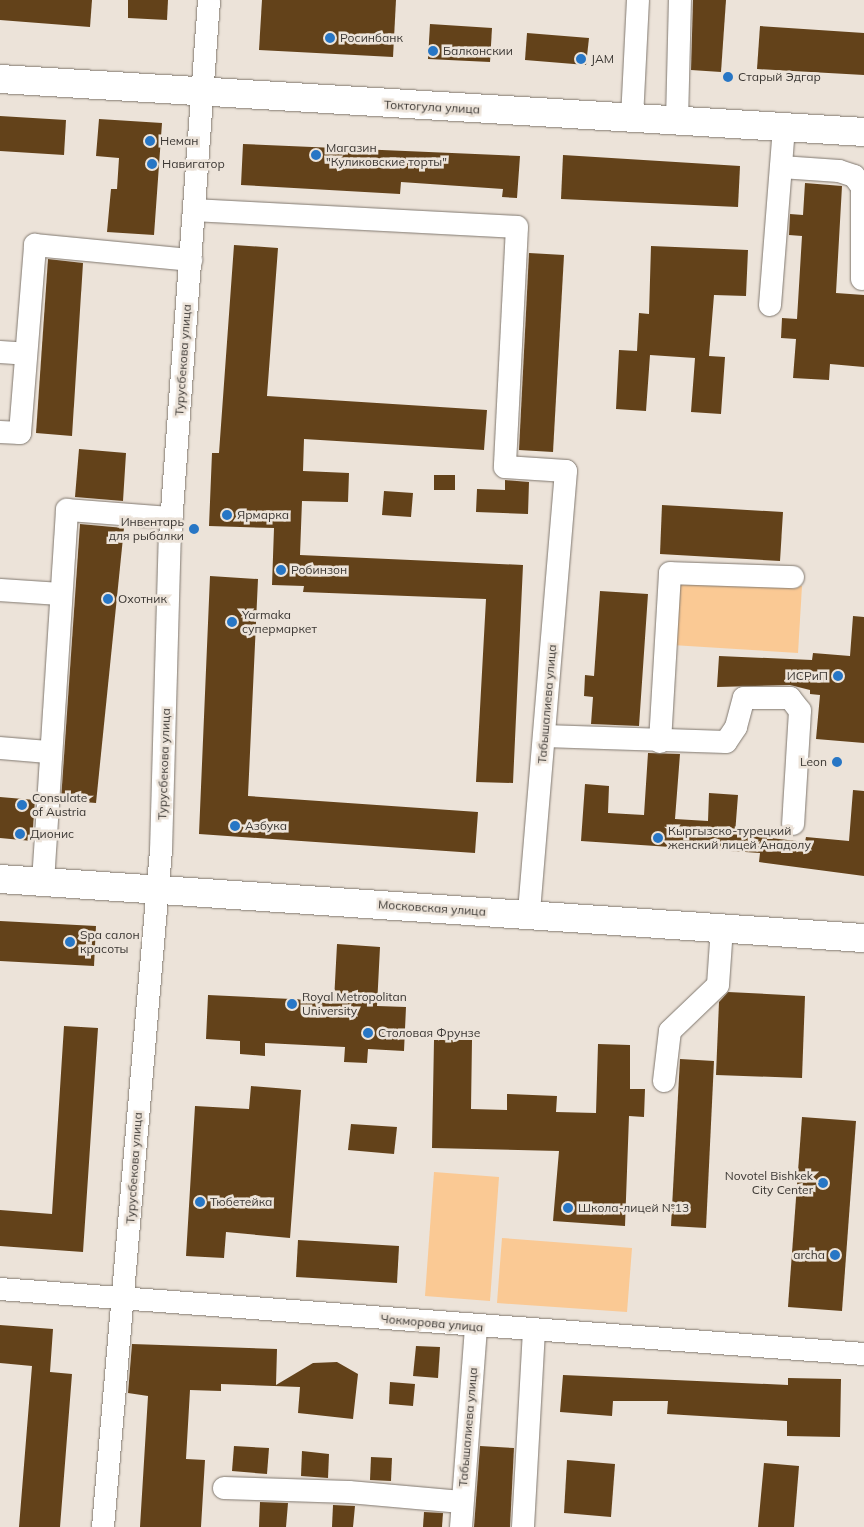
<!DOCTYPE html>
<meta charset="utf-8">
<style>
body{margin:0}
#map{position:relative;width:864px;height:1527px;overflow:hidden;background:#ece3d9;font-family:Mulish,sans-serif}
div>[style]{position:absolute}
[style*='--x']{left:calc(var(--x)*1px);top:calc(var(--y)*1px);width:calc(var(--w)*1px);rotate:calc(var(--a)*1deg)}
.green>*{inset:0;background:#fac994}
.building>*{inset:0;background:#63421a}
.roads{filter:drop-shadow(0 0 1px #80786f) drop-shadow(0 0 1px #80786f)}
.minor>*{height:22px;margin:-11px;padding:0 11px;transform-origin:11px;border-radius:11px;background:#fff}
.major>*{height:28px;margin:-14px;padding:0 14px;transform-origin:14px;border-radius:14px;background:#fff}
.dots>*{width:14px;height:14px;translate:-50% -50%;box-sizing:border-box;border:2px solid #ece3d9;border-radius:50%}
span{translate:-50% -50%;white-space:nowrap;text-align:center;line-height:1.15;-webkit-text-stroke:5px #ece3d9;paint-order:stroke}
.poi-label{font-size:12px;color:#3b3733}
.left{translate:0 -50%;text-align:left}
.right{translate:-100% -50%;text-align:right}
.street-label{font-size:12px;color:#3b3733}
</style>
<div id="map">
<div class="green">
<i style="clip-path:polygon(676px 578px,802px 586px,798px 653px,672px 645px)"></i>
<i style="clip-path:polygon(434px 1172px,499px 1177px,490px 1301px,425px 1296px)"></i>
<i style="clip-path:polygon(502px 1238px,632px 1248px,627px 1312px,497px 1303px)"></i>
</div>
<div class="building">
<i style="clip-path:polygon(0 0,92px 0,90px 27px,0 20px)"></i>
<i style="clip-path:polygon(128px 0,168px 0,167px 20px,128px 18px)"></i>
<i style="clip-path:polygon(262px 0,396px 0,393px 57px,259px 50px)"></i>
<i style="clip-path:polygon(693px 0,726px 0,721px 72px,691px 70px)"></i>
<i style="clip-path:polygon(430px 24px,492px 28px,490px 62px,428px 59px)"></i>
<i style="clip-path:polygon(760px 26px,864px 33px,864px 75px,757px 69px)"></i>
<i style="clip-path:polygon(527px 33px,589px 38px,586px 65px,525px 60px)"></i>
<i style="clip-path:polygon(0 116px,66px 120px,64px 155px,0 151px)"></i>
<i style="clip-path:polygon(99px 119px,162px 123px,154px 235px,107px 232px,111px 189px,117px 189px,119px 158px,96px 156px)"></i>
<i style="clip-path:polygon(243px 144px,520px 156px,517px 198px,502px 197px,503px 189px,401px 182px,400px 194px,241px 185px)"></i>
<i style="clip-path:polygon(563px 155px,740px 166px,738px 207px,561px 199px)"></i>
<i style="clip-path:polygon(805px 183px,842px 186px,836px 293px,864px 295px,864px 367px,830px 364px,829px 380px,793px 378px,796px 339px,781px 338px,782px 318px,797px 319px,802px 236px,789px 235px,790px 214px,803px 215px)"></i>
<i style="clip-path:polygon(234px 245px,278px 248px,267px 396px,487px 410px,484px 450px,304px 439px,303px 471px,349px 473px,348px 502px,302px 501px,300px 555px,523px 565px,513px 783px,476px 782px,486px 599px,303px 592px,304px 586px,272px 585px,274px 528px,209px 526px,212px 453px,219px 453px)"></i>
<i style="clip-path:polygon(651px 246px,748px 250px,746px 296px,714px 295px,709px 356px,725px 357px,721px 414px,691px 412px,695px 358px,650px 355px,646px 411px,616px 409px,619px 350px,637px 351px,639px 313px,649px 314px)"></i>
<i style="clip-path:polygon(529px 253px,564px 255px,553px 452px,519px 450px)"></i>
<i style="clip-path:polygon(48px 259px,83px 263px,72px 436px,36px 433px)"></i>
<i style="clip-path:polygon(79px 449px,126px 453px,123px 501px,75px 497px)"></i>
<i style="clip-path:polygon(434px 475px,455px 475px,455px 490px,434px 490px)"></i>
<i style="clip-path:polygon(505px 480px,529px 482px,528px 514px,476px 512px,477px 489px,505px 490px)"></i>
<i style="clip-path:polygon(384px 491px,413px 493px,411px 517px,382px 515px)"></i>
<i style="clip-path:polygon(662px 505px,783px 512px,780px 561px,660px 554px)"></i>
<i style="clip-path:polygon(80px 524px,124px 528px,96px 803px,61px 800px)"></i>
<i style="clip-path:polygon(210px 576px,258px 579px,248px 796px,478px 812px,475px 853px,199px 834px)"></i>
<i style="clip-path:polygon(600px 591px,648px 594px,639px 726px,591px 724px,593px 697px,584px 696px,585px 675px,594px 676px)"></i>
<i style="clip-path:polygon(853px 616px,864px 617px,864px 743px,816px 739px,820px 695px,810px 694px,810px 690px,790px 685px,717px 687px,719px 656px,812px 660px,813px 653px,850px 656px)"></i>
<i style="clip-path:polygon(648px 753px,680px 754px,675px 819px,708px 821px,709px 793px,738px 795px,735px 834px,805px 842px,806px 837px,849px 841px,853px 790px,864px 791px,864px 876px,759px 862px,760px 853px,581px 841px,585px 784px,609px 786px,608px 813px,644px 815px)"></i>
<i style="clip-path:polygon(0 797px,35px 800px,32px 841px,0 838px)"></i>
<i style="clip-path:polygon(0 921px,96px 926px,94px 966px,0 961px)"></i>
<i style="clip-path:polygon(337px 944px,380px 947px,377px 1006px,406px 1007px,404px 1051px,368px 1049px,367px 1063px,344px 1062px,345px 1047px,265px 1043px,265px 1056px,240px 1054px,240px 1041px,206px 1039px,208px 995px,334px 1001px)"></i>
<i style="clip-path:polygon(728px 992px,805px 996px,802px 1078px,716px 1075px,719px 1002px)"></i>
<i style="clip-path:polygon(64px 1026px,98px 1028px,83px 1252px,0 1246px,0 1210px,52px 1214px)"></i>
<i style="clip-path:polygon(434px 1040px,472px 1040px,471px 1109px,507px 1110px,507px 1094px,557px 1096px,556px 1112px,596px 1113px,598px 1044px,630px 1045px,630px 1089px,645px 1089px,644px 1117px,629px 1116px,625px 1226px,553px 1221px,559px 1151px,432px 1148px)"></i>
<i style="clip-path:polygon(680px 1059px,714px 1061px,706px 1228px,671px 1226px)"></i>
<i style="clip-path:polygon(251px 1086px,301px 1090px,290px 1238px,226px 1232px,224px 1258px,186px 1256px,195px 1106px,249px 1109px)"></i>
<i style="clip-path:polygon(802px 1117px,856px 1121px,842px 1311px,788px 1307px)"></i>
<i style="clip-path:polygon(351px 1124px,397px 1127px,394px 1154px,348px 1150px)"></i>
<i style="clip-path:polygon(298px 1240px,399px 1246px,397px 1283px,296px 1277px)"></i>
<i style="clip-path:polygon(0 1325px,53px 1329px,50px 1372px,72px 1374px,60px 1527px,19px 1527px,32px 1366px,0 1363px)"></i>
<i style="clip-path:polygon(132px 1344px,277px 1349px,276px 1385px,313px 1363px,337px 1362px,358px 1374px,353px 1419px,298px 1413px,300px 1387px,221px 1384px,221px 1391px,190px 1390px,186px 1459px,205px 1460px,201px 1527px,140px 1527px,148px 1396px,128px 1393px)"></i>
<i style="clip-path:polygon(416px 1346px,440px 1347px,438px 1378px,413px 1376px)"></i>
<i style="clip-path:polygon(563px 1375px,788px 1385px,788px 1378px,841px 1379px,840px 1437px,787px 1436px,787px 1421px,667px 1414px,668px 1401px,613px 1401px,612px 1416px,560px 1412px)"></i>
<i style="clip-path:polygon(390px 1382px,415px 1384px,413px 1406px,389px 1404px)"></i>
<i style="clip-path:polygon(234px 1446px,269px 1448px,267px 1474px,232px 1471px)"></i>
<i style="clip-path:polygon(480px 1446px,514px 1448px,510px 1527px,474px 1527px)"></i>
<i style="clip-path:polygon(302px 1451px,329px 1454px,328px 1478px,301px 1476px)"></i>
<i style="clip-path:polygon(371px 1457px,392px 1458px,391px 1481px,370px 1480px)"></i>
<i style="clip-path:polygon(567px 1460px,615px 1464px,611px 1517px,564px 1513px)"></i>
<i style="clip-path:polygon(764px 1463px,799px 1466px,794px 1527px,758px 1527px)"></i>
<i style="clip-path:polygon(260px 1502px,288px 1503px,286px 1527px,259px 1527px)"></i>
<i style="clip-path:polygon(333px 1505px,355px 1506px,353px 1527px,332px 1527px)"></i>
<i style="clip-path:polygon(424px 1512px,443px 1513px,442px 1527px,423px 1527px)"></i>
</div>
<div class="roads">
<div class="minor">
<i style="--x:632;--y:118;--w:118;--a:-87.1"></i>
<i style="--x:677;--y:121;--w:121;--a:-88.6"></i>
<i style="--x:781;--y:167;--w:58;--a:3.9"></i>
<i style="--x:839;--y:171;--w:16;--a:18"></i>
<i style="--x:854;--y:176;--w:14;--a:54"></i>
<i style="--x:862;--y:187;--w:92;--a:90"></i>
<i style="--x:194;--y:210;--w:323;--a:3"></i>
<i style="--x:517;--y:227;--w:240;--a:92.9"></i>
<i style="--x:505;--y:467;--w:61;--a:3.8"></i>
<i style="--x:566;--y:471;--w:446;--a:94.8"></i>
<i style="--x:770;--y:305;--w:179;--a:-85.5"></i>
<i style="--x:0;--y:352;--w:26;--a:4"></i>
<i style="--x:0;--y:432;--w:20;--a:3"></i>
<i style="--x:20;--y:433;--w:189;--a:-85.4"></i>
<i style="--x:35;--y:245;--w:157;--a:5.5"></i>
<i style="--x:0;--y:590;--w:61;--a:3.8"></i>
<i style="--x:544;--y:736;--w:182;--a:1.9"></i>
<i style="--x:726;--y:742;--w:18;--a:-56"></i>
<i style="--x:736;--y:727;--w:30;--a:-75"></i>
<i style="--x:744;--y:698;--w:46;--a:0"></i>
<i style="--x:790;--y:698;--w:16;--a:52"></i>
<i style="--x:800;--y:711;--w:113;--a:93.5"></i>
<i style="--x:660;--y:742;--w:169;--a:-86.6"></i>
<i style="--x:670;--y:573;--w:123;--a:1.9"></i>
<i style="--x:0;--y:748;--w:49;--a:4.7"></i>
<i style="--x:43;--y:882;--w:373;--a:-86.3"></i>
<i style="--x:67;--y:510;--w:105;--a:4.4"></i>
<i style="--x:664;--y:1081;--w:50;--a:-83.2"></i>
<i style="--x:670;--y:1031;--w:66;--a:-43.8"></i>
<i style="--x:718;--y:985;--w:57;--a:-86"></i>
<i style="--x:0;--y:1289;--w:866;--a:4.3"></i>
<i style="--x:224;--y:1488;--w:125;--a:1.8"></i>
<i style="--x:349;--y:1492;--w:113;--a:5.1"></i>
<i style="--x:103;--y:1527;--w:678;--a:-85.1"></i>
<i style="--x:161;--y:851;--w:313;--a:-88.4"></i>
<i style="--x:170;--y:538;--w:539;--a:-85.85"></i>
<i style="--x:461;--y:1527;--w:201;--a:-85.7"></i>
<i style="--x:523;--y:1527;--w:196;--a:-86.8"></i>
</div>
<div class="major">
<i style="--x:0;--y:79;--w:866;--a:3.51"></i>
<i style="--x:0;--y:879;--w:866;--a:3.91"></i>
</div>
</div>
<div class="dots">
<i style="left:330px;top:38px;background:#2776c5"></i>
<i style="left:433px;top:51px;background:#2776c5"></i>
<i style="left:581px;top:59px;background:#2776c5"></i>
<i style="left:728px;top:77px;background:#2776c5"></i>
<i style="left:150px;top:141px;background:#2776c5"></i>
<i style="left:316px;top:155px;background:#2776c5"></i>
<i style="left:152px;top:164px;background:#2776c5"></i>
<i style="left:227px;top:515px;background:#2776c5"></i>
<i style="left:194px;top:529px;background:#2776c5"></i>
<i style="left:281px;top:570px;background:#2776c5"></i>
<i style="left:108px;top:599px;background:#2776c5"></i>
<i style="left:232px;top:622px;background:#2776c5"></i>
<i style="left:838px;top:676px;background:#2776c5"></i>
<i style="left:837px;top:762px;background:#2776c5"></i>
<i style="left:22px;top:805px;background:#2776c5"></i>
<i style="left:235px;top:826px;background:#2776c5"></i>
<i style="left:20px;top:834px;background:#2776c5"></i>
<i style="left:658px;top:838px;background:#2776c5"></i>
<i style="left:70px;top:942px;background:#2776c5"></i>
<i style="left:292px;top:1004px;background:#2776c5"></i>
<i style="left:368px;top:1033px;background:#2776c5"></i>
<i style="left:823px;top:1183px;background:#2776c5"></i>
<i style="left:200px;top:1202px;background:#2776c5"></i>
<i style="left:568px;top:1208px;background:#2776c5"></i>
<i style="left:835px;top:1255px;background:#2776c5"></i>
</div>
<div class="poi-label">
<span class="left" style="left:340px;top:38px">Росинбанк</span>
<span class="left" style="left:443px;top:51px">Балконскии</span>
<span class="left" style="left:591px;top:59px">JAM</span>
<span class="left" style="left:738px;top:77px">Старый Эдгар</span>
<span class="left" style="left:160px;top:141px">Неман</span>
<span class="left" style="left:326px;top:155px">Магазин<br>"Куликовские торты"</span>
<span class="left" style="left:162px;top:164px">Навигатор</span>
<span class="left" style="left:237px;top:515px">Ярмарка</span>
<span class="right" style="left:184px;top:529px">Инвентарь<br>для рыбалки</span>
<span class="left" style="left:291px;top:570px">Робинзон</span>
<span class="left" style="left:118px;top:599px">Охотник</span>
<span class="left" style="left:242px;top:622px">Yarmaka<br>супермаркет</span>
<span class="right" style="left:828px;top:676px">ИСРиП</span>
<span class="right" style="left:827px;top:762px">Leon</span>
<span class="left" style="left:32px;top:805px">Consulate<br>of Austria</span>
<span class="left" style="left:245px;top:826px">Азбука</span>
<span class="left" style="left:668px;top:838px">Кыргызско-турецкий<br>женский лицей Анадолу</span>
<span class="left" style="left:30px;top:834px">Дионис</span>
<span class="left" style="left:80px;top:942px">Spa салон<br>красоты</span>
<span class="left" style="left:302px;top:1004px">Royal Metropolitan<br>University</span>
<span class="left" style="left:378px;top:1033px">Столовая Фрунзе</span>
<span class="right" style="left:813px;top:1183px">Novotel Bishkek<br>City Center</span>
<span class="left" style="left:210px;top:1202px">Тюбетейка</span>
<span class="left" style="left:578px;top:1208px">Школа-лицей №13</span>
<span class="right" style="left:825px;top:1255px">archa</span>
</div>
<div class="street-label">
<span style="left:432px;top:107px;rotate:3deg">Токтогула улица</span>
<span style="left:183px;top:360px;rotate:-86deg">Турусбекова улица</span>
<span style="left:547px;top:704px;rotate:-85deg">Табышалиева улица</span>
<span style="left:164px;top:764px;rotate:-88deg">Турусбекова улица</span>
<span style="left:432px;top:908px;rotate:4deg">Московская улица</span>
<span style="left:134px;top:1168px;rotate:-86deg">Турусбекова улица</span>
<span style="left:432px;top:1323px;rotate:5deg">Чокморова улица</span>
<span style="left:468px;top:1427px;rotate:-85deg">Табышалиева улица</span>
</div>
</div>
